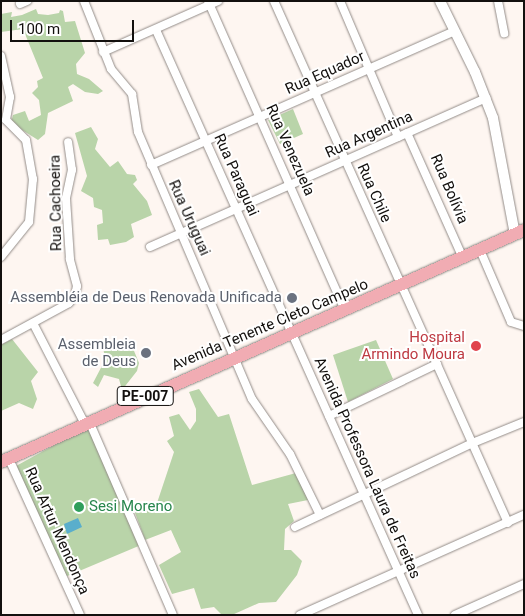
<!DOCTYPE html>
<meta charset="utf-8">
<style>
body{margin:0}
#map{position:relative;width:525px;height:616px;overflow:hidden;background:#fef6f1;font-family:Roboto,sans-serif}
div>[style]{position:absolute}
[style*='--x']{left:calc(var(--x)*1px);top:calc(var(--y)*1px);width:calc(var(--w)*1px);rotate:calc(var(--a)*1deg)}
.green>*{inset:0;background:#b9d4a9}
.water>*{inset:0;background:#5aaecc}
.roads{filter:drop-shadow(0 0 1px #938c88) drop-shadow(0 0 1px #938c88)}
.minor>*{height:8px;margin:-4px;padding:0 4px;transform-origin:4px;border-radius:4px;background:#fff}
.tertiary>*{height:10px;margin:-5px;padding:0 5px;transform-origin:5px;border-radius:5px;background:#fff}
.primary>*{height:12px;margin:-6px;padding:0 6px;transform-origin:6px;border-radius:6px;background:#f1acb3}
.dots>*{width:14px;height:14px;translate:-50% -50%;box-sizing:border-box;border:2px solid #fff;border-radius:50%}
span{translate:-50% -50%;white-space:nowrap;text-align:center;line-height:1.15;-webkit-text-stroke:4px #fff;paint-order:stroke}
.shield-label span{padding:1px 4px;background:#fff;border:1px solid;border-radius:4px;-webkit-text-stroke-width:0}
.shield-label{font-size:14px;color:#13100e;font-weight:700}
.street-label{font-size:15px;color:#13100e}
.worship-label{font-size:15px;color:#5b616d}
.right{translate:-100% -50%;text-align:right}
.health-label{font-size:15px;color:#be3a42}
.leisure-label{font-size:15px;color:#27864d}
.left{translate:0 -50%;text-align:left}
.frame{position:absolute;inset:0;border:2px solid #13100e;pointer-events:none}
.scale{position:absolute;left:10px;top:20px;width:124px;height:22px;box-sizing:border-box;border:2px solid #13100e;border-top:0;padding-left:6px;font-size:15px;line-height:18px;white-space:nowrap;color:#13100e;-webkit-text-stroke:4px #fff;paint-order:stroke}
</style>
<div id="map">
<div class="green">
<i style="clip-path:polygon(36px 9px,38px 14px,48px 15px,59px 13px,60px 10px,63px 11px,65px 22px,75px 21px,85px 53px,76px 64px,77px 74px,89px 79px,103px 91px,98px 94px,85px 92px,73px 84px,68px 87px,73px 101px,48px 113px,45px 134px,38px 140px,11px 123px,13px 115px,25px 111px,29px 121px,41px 115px,39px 100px,32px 93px,38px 87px,37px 81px,43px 78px,23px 29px,1px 32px,1px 14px,12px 12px,11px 17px,22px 15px)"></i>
<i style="clip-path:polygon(293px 109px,303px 134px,280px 144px,268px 120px)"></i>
<i style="clip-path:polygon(91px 127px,98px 139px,95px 149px,110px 167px,118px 161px,127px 174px,135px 175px,137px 180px,133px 184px,147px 201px,152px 215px,131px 224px,134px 237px,126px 242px,110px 245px,108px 239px,98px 240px,97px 225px,103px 223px,102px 210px,94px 207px,93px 198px,81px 191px,87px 176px,75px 133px)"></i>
<i style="clip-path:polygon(12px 339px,38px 372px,31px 381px,37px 399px,33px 409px,19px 403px,1px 411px,1px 345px)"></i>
<i style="clip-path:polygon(376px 340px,393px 379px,348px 402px,333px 355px)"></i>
<i style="clip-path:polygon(111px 341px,132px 346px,139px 363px,137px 371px,122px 390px,119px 379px,104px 375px,98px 387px,93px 383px,105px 360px,103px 346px)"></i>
<i style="clip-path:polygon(199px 389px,218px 417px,229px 414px,252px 485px,296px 473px,308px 500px,288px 504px,294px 521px,285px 529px,284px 550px,291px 550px,302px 561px,297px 575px,276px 602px,259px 603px,232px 615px,222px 615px,214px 607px,201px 609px,194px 588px,172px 594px,159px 565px,181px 552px,171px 530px,145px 540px,134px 510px,157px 503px,174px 452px,167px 441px,174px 436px,169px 417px,179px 414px,190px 430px,196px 421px,196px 409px,189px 392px)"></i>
<i style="clip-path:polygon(89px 426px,141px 545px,65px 577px,16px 466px)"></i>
</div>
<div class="water">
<i style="clip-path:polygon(78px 518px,82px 527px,67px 534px,64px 524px)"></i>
</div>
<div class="roads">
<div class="minor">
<i style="--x:84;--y:1;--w:73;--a:68.3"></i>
<i style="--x:111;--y:69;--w:33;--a:50"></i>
<i style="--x:132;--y:94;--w:38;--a:81"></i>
<i style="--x:138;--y:132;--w:290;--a:66.9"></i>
<i style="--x:252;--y:399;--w:67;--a:55.4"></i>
<i style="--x:290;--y:454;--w:68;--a:63.8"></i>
<i style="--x:208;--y:1;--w:338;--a:66.1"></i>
<i style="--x:274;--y:1;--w:572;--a:65.85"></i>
<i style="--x:340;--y:1;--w:148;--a:66.9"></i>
<i style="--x:498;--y:1;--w:33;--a:79"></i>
<i style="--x:20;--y:4;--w:8;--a:-23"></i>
<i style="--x:156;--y:30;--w:641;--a:65.87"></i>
<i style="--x:103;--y:52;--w:126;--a:-23.9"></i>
<i style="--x:1;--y:56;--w:42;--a:77.6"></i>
<i style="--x:10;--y:97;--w:23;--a:100"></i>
<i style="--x:6;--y:120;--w:28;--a:45"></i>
<i style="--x:26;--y:140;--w:40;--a:80"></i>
<i style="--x:33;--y:179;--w:43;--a:95.3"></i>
<i style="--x:29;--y:222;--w:45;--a:128.7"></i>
<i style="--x:407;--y:133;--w:137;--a:65.9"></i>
<i style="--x:151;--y:165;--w:332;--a:-23.8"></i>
<i style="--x:150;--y:247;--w:368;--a:-23.9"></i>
<i style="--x:480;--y:250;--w:78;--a:66.7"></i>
<i style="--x:511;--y:322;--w:14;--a:17"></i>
<i style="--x:33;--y:323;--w:114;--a:62.8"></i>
<i style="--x:1;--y:340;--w:77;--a:-28.6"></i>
<i style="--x:69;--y:303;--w:9;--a:-49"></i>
<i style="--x:75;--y:296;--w:10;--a:-79"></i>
<i style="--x:77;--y:286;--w:28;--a:-105"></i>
<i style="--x:70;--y:259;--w:61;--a:-93.8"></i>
<i style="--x:66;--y:198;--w:29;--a:-78"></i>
<i style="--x:72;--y:170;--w:28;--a:-98"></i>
<i style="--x:329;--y:416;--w:120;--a:-25.7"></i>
<i style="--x:89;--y:421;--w:211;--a:66.6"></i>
<i style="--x:9;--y:459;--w:171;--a:65.5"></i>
<i style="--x:295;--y:527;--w:199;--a:-25.3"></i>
<i style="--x:475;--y:442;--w:53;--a:-22.2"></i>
<i style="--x:300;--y:615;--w:245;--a:-24.1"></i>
<i style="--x:455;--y:615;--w:76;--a:-24.2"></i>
</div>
<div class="tertiary">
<i style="--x:440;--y:1;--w:79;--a:63.8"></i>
<i style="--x:475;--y:72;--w:49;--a:68.6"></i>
<i style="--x:493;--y:118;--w:118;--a:79.3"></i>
</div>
<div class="primary">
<i style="--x:1;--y:462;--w:572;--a:-23.92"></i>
</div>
</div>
<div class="dots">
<i style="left:292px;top:298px;background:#6b7280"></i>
<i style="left:476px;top:346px;background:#e0444e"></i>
<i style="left:146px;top:353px;background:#6b7280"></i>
<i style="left:79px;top:507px;background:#2e9e5b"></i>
</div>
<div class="shield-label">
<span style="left:145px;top:396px">PE-007</span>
</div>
<div class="street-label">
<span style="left:325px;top:73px;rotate:-24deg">Rua Equador</span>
<span style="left:369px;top:135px;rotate:-24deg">Rua Argentina</span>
<span style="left:290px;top:150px;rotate:66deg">Rua Venezuela</span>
<span style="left:236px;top:175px;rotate:66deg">Rua Paraguai</span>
<span style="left:449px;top:189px;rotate:67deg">Rua Bolívia</span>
<span style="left:374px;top:193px;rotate:66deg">Rua Chile</span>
<span style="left:56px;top:203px;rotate:-91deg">Rua Cachoeira</span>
<span style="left:189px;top:218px;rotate:66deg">Rua Uruguai</span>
<span style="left:270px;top:325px;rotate:-23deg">Avenida Tenente Cleto Campelo</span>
<span style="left:367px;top:468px;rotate:66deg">Avenida Professora Laura de Freitas</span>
<span style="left:57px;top:531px;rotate:66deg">Rua Artur Mendonça</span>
</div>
<div class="worship-label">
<span class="right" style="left:282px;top:298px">Assembléia de Deus Renovada Unificada</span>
<span class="right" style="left:136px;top:353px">Assembleia<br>de Deus</span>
</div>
<div class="health-label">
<span class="right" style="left:465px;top:346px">Hospital<br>Armindo Moura</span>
</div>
<div class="leisure-label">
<span class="left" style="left:89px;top:507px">Sesi Moreno</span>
</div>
<div class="frame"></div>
<div class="scale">100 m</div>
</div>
